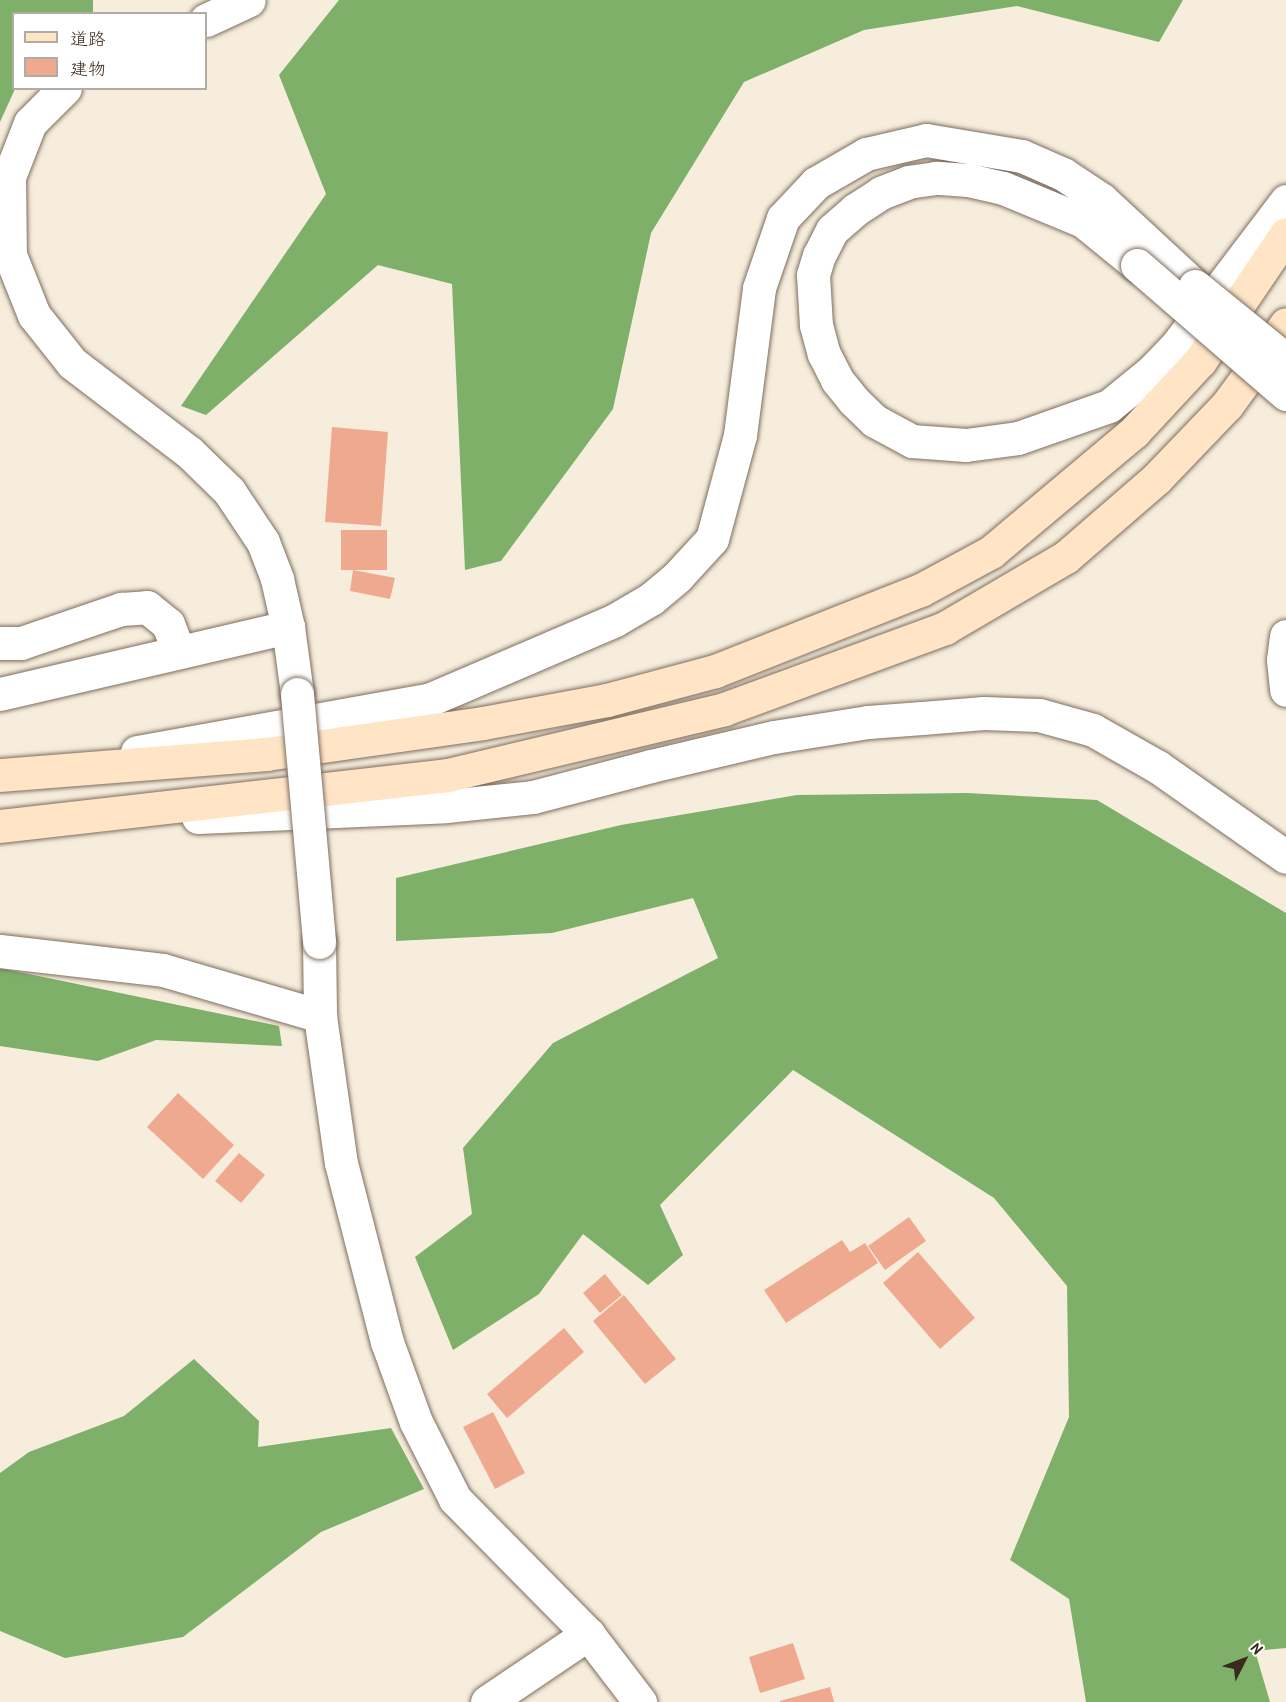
<!DOCTYPE html>
<meta charset="utf-8">
<style>
body{margin:0}
#map{position:relative;width:1286px;height:1702px;overflow:hidden;background:#f7eddc;font-family:"Patrick Hand","Klee One",sans-serif}
div>[style]{position:absolute}
[style*='--x']{left:calc(var(--x)*1px);top:calc(var(--y)*1px);width:calc(var(--w)*1px);rotate:calc(var(--a)*1deg)}
.forest>*{inset:0;background:#7eb06a}
.building>*{inset:0;background:#efa98f}
.roads{filter:drop-shadow(0 0 2px #7d6e60) drop-shadow(0 0 2px #7d6e60)}
.street>*{height:33px;margin:-16.5px;padding:0 16.5px;transform-origin:16.5px;border-radius:16.5px;background:#fff}
.secondary>*{height:33px;margin:-16.5px;padding:0 16.5px;transform-origin:16.5px;border-radius:16.5px;background:#ffe4c6}
.bridges{filter:drop-shadow(0 0 2px #7d6e60) drop-shadow(0 0 2px #7d6e60)}
.street-bridge>*{height:33px;margin:-16.5px;padding:0 16.5px;transform-origin:16.5px;border-radius:16.5px;background:#fff}
span{translate:-50% -50%;white-space:nowrap;text-align:center;line-height:1.15;-webkit-text-stroke:4.5px #fff;paint-order:stroke}
.legend{position:absolute;left:12px;top:12px;width:195px;height:78px;box-sizing:border-box;background:#fff;border:2px solid #b1aaa5;margin:0;padding:8px 10px;list-style:none;font-size:18px;color:#3b2a1e}
.legend li{display:flex;align-items:center;gap:12px;height:30px}
.legend b{width:30px;border:2px solid #b1aaa5}
.north{position:absolute;left:1214px;top:1630px;width:60px;height:60px;-webkit-text-stroke:4px #fff;paint-order:stroke;rotate:48deg;font-size:16px;font-weight:700;line-height:24px;text-align:center;color:#3b2a1e}
.north::after{content:'';display:block;margin:auto;width:21px;height:27px;background:#3b2a1e;clip-path:polygon(50% 0,100% 100%,50% 72%,0 100%)}
</style>
<div id="map">
<div class="forest">
<i style="clip-path:polygon(0 0,93px 0,93px 13px,14px 14px,15px 89px,0 122px)"></i>
<i style="clip-path:polygon(339px 0,1183px 0,1159px 42px,1017px 6px,864px 30px,744px 82px,651px 233px,613px 409px,501px 561px,465px 570px,452px 284px,378px 265px,206px 415px,181px 406px,326px 194px,279px 75px)"></i>
<i style="clip-path:polygon(967px 793px,1097px 800px,1286px 913px,1286px 1648px,1255px 1651px,1270px 1702px,1086px 1702px,1069px 1599px,1010px 1560px,1069px 1417px,1067px 1286px,994px 1198px,793px 1070px,660px 1205px,683px 1255px,648px 1285px,583px 1234px,539px 1294px,453px 1350px,415px 1257px,472px 1214px,463px 1148px,553px 1043px,718px 958px,693px 898px,552px 933px,396px 941px,396px 878px,621px 825px,797px 795px)"></i>
<i style="clip-path:polygon(0 968px,279px 1026px,282px 1046px,156px 1040px,98px 1061px,0 1046px)"></i>
<i style="clip-path:polygon(194px 1359px,259px 1421px,258px 1447px,391px 1428px,424px 1489px,321px 1532px,183px 1637px,65px 1658px,0 1631px,0 1473px,29px 1452px,124px 1416px)"></i>
</div>
<div class="building">
<i style="clip-path:polygon(332px 427px,388px 432px,381px 526px,325px 522px)"></i>
<i style="clip-path:polygon(341px 530px,387px 530px,387px 570px,341px 570px)"></i>
<i style="clip-path:polygon(353px 570px,395px 578px,390px 599px,350px 591px)"></i>
<i style="clip-path:polygon(178px 1093px,234px 1145px,203px 1179px,147px 1127px)"></i>
<i style="clip-path:polygon(239px 1153px,265px 1175px,241px 1203px,215px 1181px)"></i>
<i style="clip-path:polygon(909px 1217px,926px 1241px,885px 1270px,868px 1246px)"></i>
<i style="clip-path:polygon(842px 1240px,850px 1252px,865px 1243px,878px 1263px,786px 1323px,764px 1290px)"></i>
<i style="clip-path:polygon(918px 1252px,975px 1318px,940px 1349px,883px 1283px)"></i>
<i style="clip-path:polygon(605px 1274px,622px 1295px,600px 1313px,583px 1293px)"></i>
<i style="clip-path:polygon(624px 1295px,676px 1359px,645px 1384px,593px 1321px)"></i>
<i style="clip-path:polygon(564px 1328px,584px 1352px,507px 1418px,487px 1394px)"></i>
<i style="clip-path:polygon(493px 1412px,525px 1473px,495px 1489px,463px 1427px)"></i>
<i style="clip-path:polygon(793px 1643px,805px 1679px,760px 1693px,749px 1657px)"></i>
<i style="clip-path:polygon(830px 1687px,834px 1702px,780px 1702px,780px 1701px)"></i>
</div>
<div class="roads">
<div class="street">
<i style="--x:206;--y:20;--w:47;--a:-24.9"></i>
<i style="--x:65;--y:88;--w:49;--a:135"></i>
<i style="--x:30;--y:123;--w:58;--a:111.3"></i>
<i style="--x:9;--y:177;--w:78;--a:89.3"></i>
<i style="--x:10;--y:255;--w:65;--a:68.2"></i>
<i style="--x:34;--y:315;--w:61;--a:51.6"></i>
<i style="--x:72;--y:363;--w:147;--a:37.3"></i>
<i style="--x:189;--y:452;--w:56;--a:44.3"></i>
<i style="--x:229;--y:491;--w:61;--a:56.3"></i>
<i style="--x:263;--y:542;--w:40;--a:69"></i>
<i style="--x:277;--y:579;--w:49;--a:77.1"></i>
<i style="--x:288;--y:627;--w:68;--a:82.3"></i>
<i style="--x:1137;--y:265;--w:70;--a:-140.8"></i>
<i style="--x:1083;--y:221;--w:87;--a:-157.6"></i>
<i style="--x:1003;--y:188;--w:36;--a:-167"></i>
<i style="--x:968;--y:180;--w:32;--a:-176"></i>
<i style="--x:936;--y:178;--w:27;--a:172"></i>
<i style="--x:909;--y:182;--w:30;--a:159"></i>
<i style="--x:881;--y:193;--w:31;--a:147"></i>
<i style="--x:855;--y:210;--w:30;--a:139"></i>
<i style="--x:832;--y:230;--w:28;--a:117"></i>
<i style="--x:819;--y:255;--w:21;--a:107"></i>
<i style="--x:813;--y:275;--w:50;--a:86.6"></i>
<i style="--x:816;--y:325;--w:30;--a:75"></i>
<i style="--x:824;--y:354;--w:29;--a:63"></i>
<i style="--x:837;--y:380;--w:26;--a:51"></i>
<i style="--x:853;--y:400;--w:30;--a:44"></i>
<i style="--x:875;--y:421;--w:42;--a:28.4"></i>
<i style="--x:912;--y:441;--w:54;--a:4.2"></i>
<i style="--x:966;--y:445;--w:52;--a:-7.7"></i>
<i style="--x:1018;--y:438;--w:96;--a:-19.4"></i>
<i style="--x:1109;--y:406;--w:55;--a:-39.1"></i>
<i style="--x:1152;--y:371;--w:35;--a:-46"></i>
<i style="--x:1176;--y:346;--w:182;--a:-52.8"></i>
<i style="--x:1286;--y:636;--w:24;--a:97"></i>
<i style="--x:1283;--y:660;--w:30;--a:84"></i>
<i style="--x:0;--y:643;--w:21;--a:0"></i>
<i style="--x:21;--y:643;--w:106;--a:-18.8"></i>
<i style="--x:121;--y:609;--w:26;--a:-4"></i>
<i style="--x:147;--y:607;--w:27;--a:39"></i>
<i style="--x:168;--y:624;--w:30;--a:69"></i>
<i style="--x:0;--y:694;--w:296;--a:-13.1"></i>
<i style="--x:137;--y:752;--w:299;--a:-10.2"></i>
<i style="--x:431;--y:699;--w:200;--a:-23.2"></i>
<i style="--x:615;--y:620;--w:42;--a:-30.3"></i>
<i style="--x:651;--y:599;--w:35;--a:-40"></i>
<i style="--x:678;--y:576;--w:50;--a:-47.4"></i>
<i style="--x:712;--y:539;--w:108;--a:-74.9"></i>
<i style="--x:740;--y:435;--w:148;--a:-82.6"></i>
<i style="--x:759;--y:288;--w:74;--a:-71.1"></i>
<i style="--x:783;--y:218;--w:48;--a:-46.7"></i>
<i style="--x:816;--y:183;--w:58;--a:-30.1"></i>
<i style="--x:866;--y:154;--w:62;--a:-13.1"></i>
<i style="--x:926;--y:140;--w:97;--a:9.5"></i>
<i style="--x:1022;--y:156;--w:45;--a:23.7"></i>
<i style="--x:1063;--y:174;--w:47;--a:33.7"></i>
<i style="--x:1102;--y:200;--w:127;--a:42.8"></i>
<i style="--x:198;--y:817;--w:248;--a:-2.5"></i>
<i style="--x:446;--y:806;--w:87;--a:-5.9"></i>
<i style="--x:533;--y:797;--w:122;--a:-14.7"></i>
<i style="--x:651;--y:766;--w:126;--a:-13.3"></i>
<i style="--x:774;--y:737;--w:95;--a:-9.1"></i>
<i style="--x:868;--y:722;--w:54;--a:-4.2"></i>
<i style="--x:922;--y:718;--w:62;--a:-4.6"></i>
<i style="--x:984;--y:713;--w:55;--a:2.1"></i>
<i style="--x:1039;--y:715;--w:56;--a:15.5"></i>
<i style="--x:1093;--y:730;--w:75;--a:29.6"></i>
<i style="--x:1158;--y:767;--w:156;--a:35.1"></i>
<i style="--x:319;--y:942;--w:74;--a:89.2"></i>
<i style="--x:320;--y:1016;--w:148;--a:81.9"></i>
<i style="--x:341;--y:1163;--w:185;--a:75.6"></i>
<i style="--x:387;--y:1342;--w:85;--a:70.1"></i>
<i style="--x:416;--y:1422;--w:86;--a:63.1"></i>
<i style="--x:455;--y:1499;--w:190;--a:45.4"></i>
<i style="--x:588;--y:1634;--w:86;--a:52.6"></i>
<i style="--x:0;--y:951;--w:164;--a:6.6"></i>
<i style="--x:163;--y:970;--w:164;--a:16.3"></i>
<i style="--x:487;--y:1702;--w:122;--a:-34"></i>
</div>
<div class="secondary">
<i style="--x:0;--y:775;--w:267;--a:-4.5"></i>
<i style="--x:266;--y:754;--w:219;--a:-8.1"></i>
<i style="--x:483;--y:723;--w:126;--a:-10.5"></i>
<i style="--x:607;--y:700;--w:112;--a:-15"></i>
<i style="--x:715;--y:671;--w:221;--a:-21.5"></i>
<i style="--x:921;--y:590;--w:80;--a:-28.5"></i>
<i style="--x:991;--y:552;--w:187;--a:-40"></i>
<i style="--x:1134;--y:432;--w:97;--a:-47.1"></i>
<i style="--x:1200;--y:361;--w:153;--a:-55.9"></i>
<i style="--x:0;--y:826;--w:451;--a:-6.5"></i>
<i style="--x:448;--y:775;--w:284;--a:-13.4"></i>
<i style="--x:724;--y:709;--w:235;--a:-20.1"></i>
<i style="--x:945;--y:628;--w:140;--a:-30.4"></i>
<i style="--x:1066;--y:557;--w:119;--a:-40.9"></i>
<i style="--x:1156;--y:479;--w:103;--a:-46.2"></i>
<i style="--x:1227;--y:405;--w:100;--a:-53.9"></i>
</div>
</div>
<div class="bridges">
<div class="street-bridge">
<i style="--x:1137;--y:265;--w:197;--a:40.9"></i>
<i style="--x:1195;--y:286;--w:117;--a:39.1"></i>
<i style="--x:297;--y:694;--w:249;--a:84.9"></i>
</div>
</div>
<ul class="legend">
<li><b style="height:8px;background:#ffe4c6"></b>道路</li>
<li><b style="height:16px;background:#efa98f"></b>建物</li>
</ul>
<div class="north">N</div>
</div>
